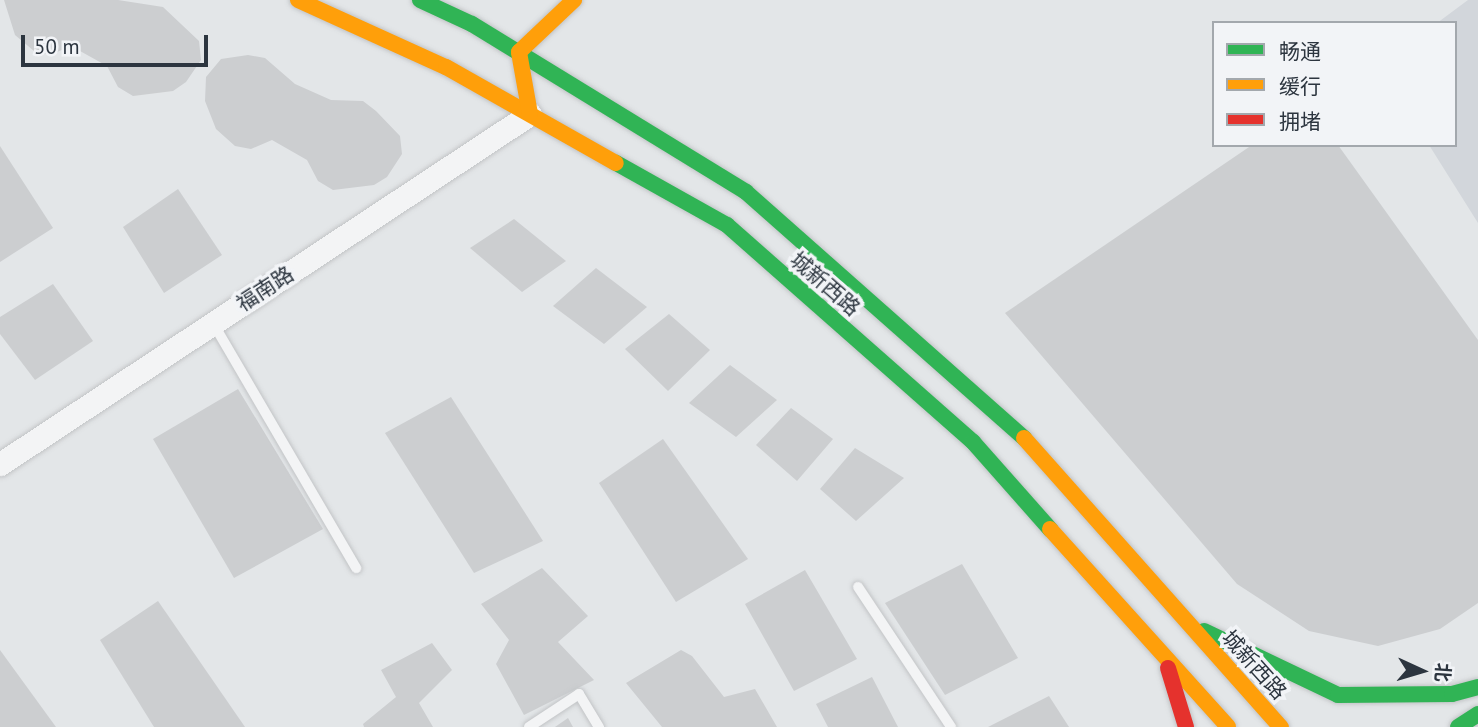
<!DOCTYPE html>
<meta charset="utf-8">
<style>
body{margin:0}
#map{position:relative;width:1478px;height:727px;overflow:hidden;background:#e3e6e8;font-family:"PT Sans","Noto Sans SC",sans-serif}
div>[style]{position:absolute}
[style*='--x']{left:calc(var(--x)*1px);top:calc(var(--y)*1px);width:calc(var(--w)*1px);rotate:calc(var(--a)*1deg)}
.built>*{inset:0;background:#d2d6db}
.building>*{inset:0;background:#ccced0}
.roads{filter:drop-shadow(0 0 2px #c2c4c6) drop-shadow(0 0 2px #c2c4c6)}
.lane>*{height:10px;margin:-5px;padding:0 5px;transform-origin:5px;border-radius:5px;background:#f3f4f5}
.street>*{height:23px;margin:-11.5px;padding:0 11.5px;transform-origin:11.5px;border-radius:11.5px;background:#f3f4f5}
.fast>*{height:16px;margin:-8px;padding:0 8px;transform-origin:8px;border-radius:8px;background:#30b455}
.slow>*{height:16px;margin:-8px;padding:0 8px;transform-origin:8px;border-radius:8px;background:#ff9f0a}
.jam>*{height:16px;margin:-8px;padding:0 8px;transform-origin:8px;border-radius:8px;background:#e5322d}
span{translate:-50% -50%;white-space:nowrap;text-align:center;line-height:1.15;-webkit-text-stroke:7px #f2f4f7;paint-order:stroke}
.street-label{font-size:21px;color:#2c353f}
.legend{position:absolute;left:1212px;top:21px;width:245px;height:126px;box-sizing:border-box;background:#f2f4f7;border:2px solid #a3a8ad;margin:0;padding:9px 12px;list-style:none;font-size:21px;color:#2c353f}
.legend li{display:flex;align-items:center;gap:14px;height:35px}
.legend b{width:35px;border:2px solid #a3a8ad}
.north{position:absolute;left:1387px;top:636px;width:70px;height:70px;-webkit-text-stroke:5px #f2f4f7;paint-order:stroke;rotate:94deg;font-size:19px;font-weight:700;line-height:28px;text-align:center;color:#2c353f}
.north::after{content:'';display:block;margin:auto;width:24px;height:32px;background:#2c353f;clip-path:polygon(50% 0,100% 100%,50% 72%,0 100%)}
.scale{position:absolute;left:21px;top:35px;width:187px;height:32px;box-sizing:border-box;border:4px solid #2c353f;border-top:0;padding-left:9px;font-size:21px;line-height:24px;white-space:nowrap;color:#2c353f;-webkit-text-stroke:5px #f2f4f7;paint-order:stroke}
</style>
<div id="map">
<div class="built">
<i style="clip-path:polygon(1468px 0,1478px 0,1478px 223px,1429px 145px,1455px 145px,1455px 23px,1437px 23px)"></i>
</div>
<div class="building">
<i style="clip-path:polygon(4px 0,118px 0,163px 7px,199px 41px,201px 60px,186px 82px,173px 91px,133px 96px,118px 87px,107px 66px,71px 46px,50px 55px,34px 51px,15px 35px)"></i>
<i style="clip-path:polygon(248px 55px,265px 58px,295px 84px,331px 100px,363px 101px,376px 111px,400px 136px,402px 154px,387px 177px,374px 185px,333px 190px,318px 181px,307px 160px,272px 140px,251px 149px,235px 146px,216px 129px,205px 101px,206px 77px,221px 59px)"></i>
<i style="clip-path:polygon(1252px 145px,1338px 145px,1478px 340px,1478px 603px,1440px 629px,1378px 646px,1309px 631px,1237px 584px,1005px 313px)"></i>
<i style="clip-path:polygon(0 146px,53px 228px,0 262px)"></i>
<i style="clip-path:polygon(178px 189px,222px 255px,164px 293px,123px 227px)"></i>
<i style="clip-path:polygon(514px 219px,566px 261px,522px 292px,470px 248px)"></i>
<i style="clip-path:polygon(596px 268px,647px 307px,604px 344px,553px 306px)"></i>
<i style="clip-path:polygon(53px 284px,93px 341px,35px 380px,0 334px,0 317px)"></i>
<i style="clip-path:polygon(669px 314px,710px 350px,668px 391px,625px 349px)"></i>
<i style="clip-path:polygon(730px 365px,777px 400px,736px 437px,689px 403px)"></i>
<i style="clip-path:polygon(238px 389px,323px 529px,234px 578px,153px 439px)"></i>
<i style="clip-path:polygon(451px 397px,543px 541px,474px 573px,385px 433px)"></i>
<i style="clip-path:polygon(791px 408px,833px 439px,797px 481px,756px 445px)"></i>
<i style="clip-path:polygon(663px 439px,748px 559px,676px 602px,599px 483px)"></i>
<i style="clip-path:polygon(855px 448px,904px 478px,856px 521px,820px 489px)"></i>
<i style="clip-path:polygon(962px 564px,1018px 658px,945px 695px,885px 603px)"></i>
<i style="clip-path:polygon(542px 568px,588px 616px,558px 642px,594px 680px,524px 715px,496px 664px,509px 640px,481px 604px)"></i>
<i style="clip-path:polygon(805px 570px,857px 659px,794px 691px,745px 604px)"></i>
<i style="clip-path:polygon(158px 601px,245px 727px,154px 727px,100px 640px)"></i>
<i style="clip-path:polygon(432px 643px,452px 670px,419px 703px,433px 727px,364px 727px,363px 724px,396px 697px,381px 670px)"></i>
<i style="clip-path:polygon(0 650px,56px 727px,0 727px)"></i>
<i style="clip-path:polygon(681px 650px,692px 656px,724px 697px,755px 689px,777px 727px,662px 727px,626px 683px)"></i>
<i style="clip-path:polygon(872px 677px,898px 727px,828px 727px,816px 704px)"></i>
<i style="clip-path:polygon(1049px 696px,1069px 727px,988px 727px)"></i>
<i style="clip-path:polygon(568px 718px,573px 727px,555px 727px)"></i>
</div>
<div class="roads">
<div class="lane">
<i style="--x:213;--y:323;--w:284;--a:59.7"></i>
<i style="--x:858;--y:587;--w:168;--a:56.4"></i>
<i style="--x:529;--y:727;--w:60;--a:-33.4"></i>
<i style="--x:579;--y:694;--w:39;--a:59"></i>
</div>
<div class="street">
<i style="--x:0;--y:464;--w:635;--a:-33.44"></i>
</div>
<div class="fast">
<i style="--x:420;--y:0;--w:57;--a:24.8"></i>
<i style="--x:472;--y:24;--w:321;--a:31.5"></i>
<i style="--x:746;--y:192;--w:371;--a:41.5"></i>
<i style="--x:616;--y:163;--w:127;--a:29.2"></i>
<i style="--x:727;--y:225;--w:328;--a:41.4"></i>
<i style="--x:973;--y:442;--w:116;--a:48.5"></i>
<i style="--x:1204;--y:631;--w:148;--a:25.5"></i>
<i style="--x:1338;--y:695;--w:114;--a:-0.5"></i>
<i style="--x:1452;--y:694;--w:27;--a:-15"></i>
<i style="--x:1458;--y:727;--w:24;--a:-33"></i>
</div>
<div class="slow">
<i style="--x:298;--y:0;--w:162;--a:24.4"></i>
<i style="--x:446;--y:67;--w:195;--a:29.5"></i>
<i style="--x:530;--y:114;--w:63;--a:-100.1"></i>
<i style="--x:519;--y:52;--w:76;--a:-43.4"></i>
<i style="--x:1024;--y:438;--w:387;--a:48.4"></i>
<i style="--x:1050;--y:529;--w:266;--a:48"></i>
</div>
<div class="jam">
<i style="--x:1168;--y:668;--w:62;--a:73"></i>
</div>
</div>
<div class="street-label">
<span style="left:825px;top:284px;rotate:41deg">城新西路</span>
<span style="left:265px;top:289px;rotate:-33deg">福南路</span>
<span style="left:1254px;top:665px;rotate:48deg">城新西路</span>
</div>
<ul class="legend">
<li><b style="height:9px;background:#30b455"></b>畅通</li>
<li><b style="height:9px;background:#ff9f0a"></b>缓行</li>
<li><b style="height:9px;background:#e5322d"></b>拥堵</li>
</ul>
<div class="north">北</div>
<div class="scale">50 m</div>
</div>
